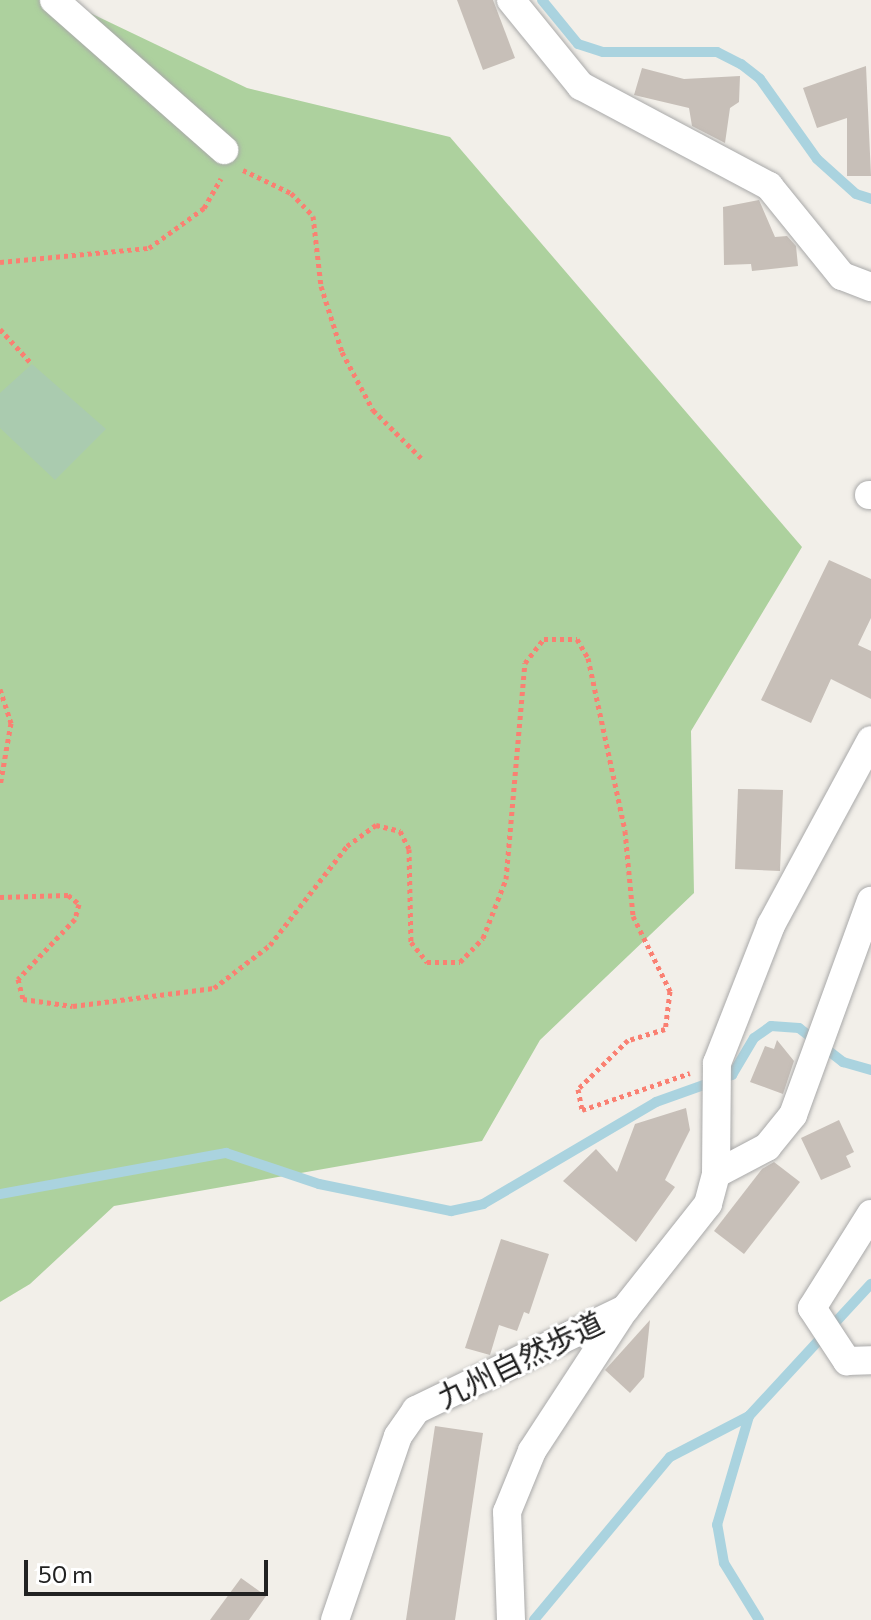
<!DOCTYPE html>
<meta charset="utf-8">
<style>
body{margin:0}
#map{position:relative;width:871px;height:1620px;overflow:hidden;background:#f2efe9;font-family:Commissioner,"Noto Sans JP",sans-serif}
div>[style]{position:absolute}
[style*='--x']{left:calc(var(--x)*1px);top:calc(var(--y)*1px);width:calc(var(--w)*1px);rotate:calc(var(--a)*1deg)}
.forest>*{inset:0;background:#add19e}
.cemetery>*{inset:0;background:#aacbaf}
.stream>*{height:10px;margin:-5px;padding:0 5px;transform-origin:5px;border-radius:5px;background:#aad3df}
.building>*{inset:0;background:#c7bfb8}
.path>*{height:5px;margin-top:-2.5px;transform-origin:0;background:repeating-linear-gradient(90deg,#fa8072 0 4px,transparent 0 8px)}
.roads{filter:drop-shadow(0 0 2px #a9a9a9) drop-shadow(0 0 2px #a9a9a9)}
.minor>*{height:28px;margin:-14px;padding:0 14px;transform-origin:14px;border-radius:14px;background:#fff}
span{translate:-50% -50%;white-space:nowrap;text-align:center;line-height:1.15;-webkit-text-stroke:6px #fff;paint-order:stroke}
.street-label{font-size:30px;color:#222}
.scale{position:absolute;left:24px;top:1560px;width:244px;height:36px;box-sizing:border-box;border:4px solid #222;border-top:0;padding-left:10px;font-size:24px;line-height:28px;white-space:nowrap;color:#222;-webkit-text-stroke:6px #fff;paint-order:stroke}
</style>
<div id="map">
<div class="forest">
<i style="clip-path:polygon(0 0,63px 0,247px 88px,450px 137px,802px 547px,691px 731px,694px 893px,540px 1040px,482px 1141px,114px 1206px,30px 1284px,0 1302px)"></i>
</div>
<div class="cemetery">
<i style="clip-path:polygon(32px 364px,106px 429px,55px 480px,0 428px,0 393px)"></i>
</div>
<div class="stream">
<i style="--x:542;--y:0;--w:57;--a:50.7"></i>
<i style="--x:578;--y:44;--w:26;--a:18"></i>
<i style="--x:603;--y:52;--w:114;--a:0"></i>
<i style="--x:717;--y:52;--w:27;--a:27"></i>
<i style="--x:741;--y:64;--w:24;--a:38"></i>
<i style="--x:760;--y:79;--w:98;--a:54.5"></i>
<i style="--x:817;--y:159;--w:52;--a:41.9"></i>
<i style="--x:856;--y:194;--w:16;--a:18"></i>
<i style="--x:0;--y:1194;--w:230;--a:-10.3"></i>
<i style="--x:226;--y:1153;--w:98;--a:18.4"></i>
<i style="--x:319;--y:1184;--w:135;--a:11.6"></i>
<i style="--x:451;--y:1211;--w:33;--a:-12"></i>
<i style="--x:483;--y:1204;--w:201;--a:-30.5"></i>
<i style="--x:656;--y:1102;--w:81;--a:-19.6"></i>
<i style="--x:732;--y:1075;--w:43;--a:-59.3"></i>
<i style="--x:754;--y:1038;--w:21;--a:-35"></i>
<i style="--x:771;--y:1026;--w:28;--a:4"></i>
<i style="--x:799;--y:1028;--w:56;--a:37.7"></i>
<i style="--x:843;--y:1062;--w:29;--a:16"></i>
<i style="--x:534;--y:1620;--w:212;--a:-50.2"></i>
<i style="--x:670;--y:1457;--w:89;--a:-27.4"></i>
<i style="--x:759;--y:1620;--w:67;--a:-121.6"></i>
<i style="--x:724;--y:1563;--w:39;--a:-100"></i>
<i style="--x:717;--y:1525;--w:114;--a:-73.6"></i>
<i style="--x:749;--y:1416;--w:180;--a:-47.3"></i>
</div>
<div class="building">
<i style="clip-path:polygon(457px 0,493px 0,515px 58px,483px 70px)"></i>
<i style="clip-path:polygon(866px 66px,871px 176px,847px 176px,847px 118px,817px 128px,803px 88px)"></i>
<i style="clip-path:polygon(642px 68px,684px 79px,740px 76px,739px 102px,730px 108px,725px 143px,692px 126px,689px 108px,634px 95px)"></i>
<i style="clip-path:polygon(759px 200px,775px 237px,787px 236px,796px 246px,798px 266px,752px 271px,751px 264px,724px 265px,723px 207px)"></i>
<i style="clip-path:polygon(829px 560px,871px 579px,871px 618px,858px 645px,871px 651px,871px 699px,831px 679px,811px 723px,761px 700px)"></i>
<i style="clip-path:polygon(738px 789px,783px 790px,780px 871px,735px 869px)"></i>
<i style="clip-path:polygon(777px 1040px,794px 1061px,783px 1094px,750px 1082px,765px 1046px,774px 1049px)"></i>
<i style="clip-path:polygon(686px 1108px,690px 1130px,665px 1180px,675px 1187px,636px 1242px,563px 1181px,596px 1149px,617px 1172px,635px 1124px)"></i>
<i style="clip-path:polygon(839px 1120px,854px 1152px,846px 1156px,851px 1167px,821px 1180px,801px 1138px)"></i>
<i style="clip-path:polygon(774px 1162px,800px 1182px,744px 1254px,714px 1231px,762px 1169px)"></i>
<i style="clip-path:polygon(501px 1239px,549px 1254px,529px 1314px,524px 1312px,517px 1331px,499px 1325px,490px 1355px,465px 1348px)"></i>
<i style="clip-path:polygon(650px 1320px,644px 1377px,630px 1393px,605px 1370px)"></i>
<i style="clip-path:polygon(435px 1426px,483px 1433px,455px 1620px,406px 1620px)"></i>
<i style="clip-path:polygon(241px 1578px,266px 1596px,249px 1620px,210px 1620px)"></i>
</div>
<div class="path">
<i style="--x:243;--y:170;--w:53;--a:25.6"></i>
<i style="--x:291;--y:193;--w:32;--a:46"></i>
<i style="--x:313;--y:216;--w:70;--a:83.5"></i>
<i style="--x:321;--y:286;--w:69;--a:72.3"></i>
<i style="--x:342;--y:352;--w:66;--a:61.9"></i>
<i style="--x:373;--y:410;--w:68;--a:45"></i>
<i style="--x:0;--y:262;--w:150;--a:-5.4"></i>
<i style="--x:149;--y:248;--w:68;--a:-36"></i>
<i style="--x:204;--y:208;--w:34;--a:-60"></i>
<i style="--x:0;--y:329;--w:47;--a:47.6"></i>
<i style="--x:0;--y:689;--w:36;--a:72"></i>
<i style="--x:11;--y:723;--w:64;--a:99.9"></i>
<i style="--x:0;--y:897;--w:68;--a:-1.7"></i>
<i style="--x:68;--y:895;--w:14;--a:39"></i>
<i style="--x:79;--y:904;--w:16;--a:105"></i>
<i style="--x:75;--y:919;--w:83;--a:133.5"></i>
<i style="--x:18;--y:979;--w:21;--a:76"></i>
<i style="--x:23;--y:999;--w:50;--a:8"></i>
<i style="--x:73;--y:1006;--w:142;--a:-7.3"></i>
<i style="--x:214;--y:988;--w:71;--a:-37.5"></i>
<i style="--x:270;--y:945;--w:125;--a:-52.1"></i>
<i style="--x:347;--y:846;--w:36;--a:-36"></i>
<i style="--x:376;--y:825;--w:25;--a:14"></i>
<i style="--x:400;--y:831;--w:20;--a:63"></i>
<i style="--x:409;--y:849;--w:93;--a:88.8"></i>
<i style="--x:411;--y:942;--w:26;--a:51"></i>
<i style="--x:427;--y:962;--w:33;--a:0"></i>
<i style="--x:460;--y:962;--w:33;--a:-46"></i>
<i style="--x:483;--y:938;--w:63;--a:-68.7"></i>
<i style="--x:506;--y:879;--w:217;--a:-85"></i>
<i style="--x:525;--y:663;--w:31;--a:-52"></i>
<i style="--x:544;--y:639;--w:33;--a:0"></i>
<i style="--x:577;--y:639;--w:22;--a:60"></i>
<i style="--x:588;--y:658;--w:177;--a:77.9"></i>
<i style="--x:625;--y:831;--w:85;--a:84.6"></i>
<i style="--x:633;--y:916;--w:84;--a:63.7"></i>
<i style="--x:670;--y:991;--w:38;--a:97"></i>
<i style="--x:665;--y:1029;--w:39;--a:163"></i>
<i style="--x:628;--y:1040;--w:70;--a:135.6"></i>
<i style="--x:578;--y:1089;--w:21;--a:79"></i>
<i style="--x:582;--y:1110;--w:114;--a:-18.9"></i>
</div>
<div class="roads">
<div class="minor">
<i style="--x:54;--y:0;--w:227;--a:41.4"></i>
<i style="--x:511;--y:0;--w:111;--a:50.9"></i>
<i style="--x:581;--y:86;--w:213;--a:28"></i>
<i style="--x:769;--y:186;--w:116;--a:51"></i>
<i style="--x:842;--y:276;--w:31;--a:21"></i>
<i style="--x:869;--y:495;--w:2;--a:0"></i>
<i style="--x:716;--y:1174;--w:58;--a:-27.9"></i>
<i style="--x:767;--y:1147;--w:41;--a:-50.9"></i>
<i style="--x:793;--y:1115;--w:228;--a:-70"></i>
<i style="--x:871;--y:1214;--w:111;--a:122.1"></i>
<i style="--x:812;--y:1308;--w:64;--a:56.6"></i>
<i style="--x:847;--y:1361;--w:24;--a:-2"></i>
<i style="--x:335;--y:1620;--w:194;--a:-71.1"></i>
<i style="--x:398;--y:1436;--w:32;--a:-55"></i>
<i style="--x:416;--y:1410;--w:232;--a:-25.8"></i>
<i style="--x:625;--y:1309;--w:134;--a:-51.7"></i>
<i style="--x:708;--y:1204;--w:31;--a:-75"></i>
<i style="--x:716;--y:1174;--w:111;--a:-89.5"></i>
<i style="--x:717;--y:1063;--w:148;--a:-68.6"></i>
<i style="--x:771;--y:925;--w:210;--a:-61.6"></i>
<i style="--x:511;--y:1620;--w:108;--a:-92.1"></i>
<i style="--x:507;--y:1512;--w:66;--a:-67.7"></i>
<i style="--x:532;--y:1451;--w:168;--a:-56.9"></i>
</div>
</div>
<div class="street-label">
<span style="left:520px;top:1359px;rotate:-26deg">九州自然歩道</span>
</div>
<div class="scale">50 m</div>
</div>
